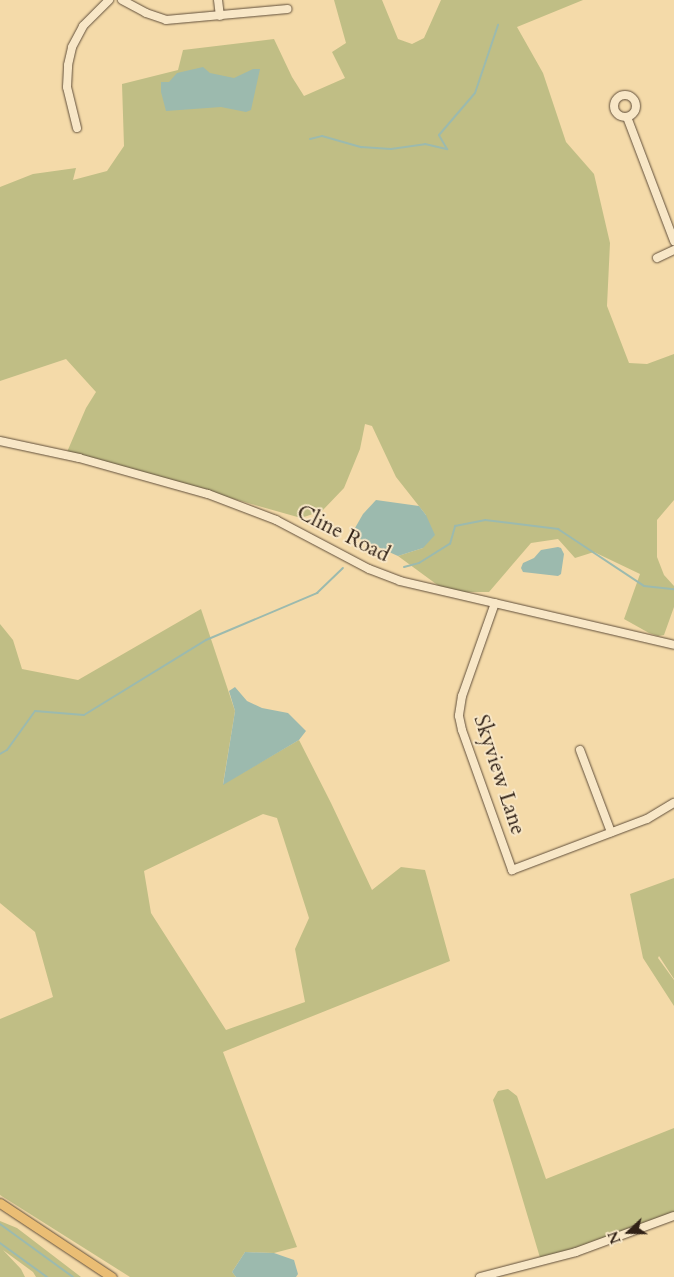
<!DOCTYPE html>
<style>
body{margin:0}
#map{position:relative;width:674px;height:1277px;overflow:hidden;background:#f4daa9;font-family:Cardo,serif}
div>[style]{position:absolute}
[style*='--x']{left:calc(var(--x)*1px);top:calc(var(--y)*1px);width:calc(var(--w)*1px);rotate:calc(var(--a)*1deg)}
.green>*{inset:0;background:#c0be85}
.water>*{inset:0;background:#9cbaae}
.stream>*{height:2px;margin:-1px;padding:0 1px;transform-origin:1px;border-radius:1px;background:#9cbaae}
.roads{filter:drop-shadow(0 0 1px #614f3b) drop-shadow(0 0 1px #614f3b)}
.minor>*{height:8px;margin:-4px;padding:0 4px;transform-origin:4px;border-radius:4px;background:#f8e7c7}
.minor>.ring{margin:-4px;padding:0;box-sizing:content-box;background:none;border:8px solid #f8e7c7;border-radius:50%}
.major>*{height:9px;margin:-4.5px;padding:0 4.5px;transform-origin:4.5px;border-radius:4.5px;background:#eabd74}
span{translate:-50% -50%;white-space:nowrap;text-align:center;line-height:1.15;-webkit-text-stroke:4px #f8e7c7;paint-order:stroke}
.street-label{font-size:21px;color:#302116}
.north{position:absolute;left:604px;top:1207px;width:50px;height:50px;-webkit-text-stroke:4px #f8e7c7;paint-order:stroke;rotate:249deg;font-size:14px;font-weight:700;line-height:20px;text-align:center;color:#302116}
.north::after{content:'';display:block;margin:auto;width:18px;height:22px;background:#302116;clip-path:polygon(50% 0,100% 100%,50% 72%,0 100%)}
</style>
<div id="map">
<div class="green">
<i style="clip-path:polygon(334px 0,382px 0,398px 39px,412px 44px,424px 38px,441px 0,583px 0,517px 27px,543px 73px,566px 142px,594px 174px,610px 243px,607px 306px,629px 363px,647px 364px,674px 354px,674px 500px,657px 520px,657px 557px,664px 575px,674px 586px,674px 607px,664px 635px,658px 636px,649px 633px,624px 619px,640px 574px,594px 552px,575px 558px,558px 539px,531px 543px,489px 592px,447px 592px,398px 556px,423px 548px,426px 515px,396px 477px,372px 426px,365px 424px,360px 449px,344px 488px,322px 511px,301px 518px,67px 452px,86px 408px,96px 392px,66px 359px,0 381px,0 187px,33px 174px,76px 168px,73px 180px,107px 171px,124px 146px,122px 84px,178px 70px,183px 50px,274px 39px,292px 77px,304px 96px,345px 78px,332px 52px,346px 43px)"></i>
<i style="clip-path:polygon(evenodd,201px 609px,235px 711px,223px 784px,299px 740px,331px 803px,372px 890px,401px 867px,425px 870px,450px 961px,223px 1052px,297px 1247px,274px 1253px,245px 1252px,232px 1272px,236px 1277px,130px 1277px,0 1195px,0 1019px,53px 997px,35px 932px,0 903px,0 624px,13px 640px,22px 669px,78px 680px,201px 609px,263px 814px,277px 818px,309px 918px,295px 949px,305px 1002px,226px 1030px,151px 913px,144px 871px,263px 814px)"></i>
<i style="clip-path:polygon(674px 878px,674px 979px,659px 956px,658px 958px,674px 980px,674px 1006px,643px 958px,630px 894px)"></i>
<i style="clip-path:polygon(508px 1089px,517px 1096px,546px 1179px,674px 1128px,674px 1216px,541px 1261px,493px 1100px,498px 1091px)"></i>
<i style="clip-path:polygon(0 1221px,17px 1228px,81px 1277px,36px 1277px,33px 1272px,3px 1250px,21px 1269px,25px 1277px,0 1277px)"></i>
</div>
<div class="water">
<i style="clip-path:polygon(203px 67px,210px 73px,234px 78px,253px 69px,260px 69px,251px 110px,246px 112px,221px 107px,166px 111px,161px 92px,161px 82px,169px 82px,177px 73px)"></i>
<i style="clip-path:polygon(376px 500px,419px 506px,426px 515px,435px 535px,423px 548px,398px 556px,351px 535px,363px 514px)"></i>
<i style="clip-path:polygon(558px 547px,561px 548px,564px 554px,561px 574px,558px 576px,523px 572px,521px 568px,523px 563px,534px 558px,541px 550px)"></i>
<i style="clip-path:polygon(235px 687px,247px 701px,262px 708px,288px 713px,306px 731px,299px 740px,223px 785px,235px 711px,229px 691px)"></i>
<i style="clip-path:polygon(245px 1252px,274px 1253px,294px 1260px,298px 1274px,296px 1277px,236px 1277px,232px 1272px)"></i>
</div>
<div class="stream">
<i style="--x:310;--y:139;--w:12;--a:-14"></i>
<i style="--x:322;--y:136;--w:41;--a:15.8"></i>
<i style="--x:361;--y:147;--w:30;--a:4"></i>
<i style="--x:391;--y:149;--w:34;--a:-8"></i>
<i style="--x:425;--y:144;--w:23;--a:13"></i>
<i style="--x:447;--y:149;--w:16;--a:-120"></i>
<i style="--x:439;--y:135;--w:55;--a:-49.4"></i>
<i style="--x:475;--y:93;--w:72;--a:-71.3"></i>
<i style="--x:404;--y:567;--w:16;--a:-15"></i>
<i style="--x:419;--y:563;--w:36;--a:-32"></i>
<i style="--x:450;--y:544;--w:19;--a:-74"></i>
<i style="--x:455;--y:526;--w:31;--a:-11"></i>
<i style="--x:485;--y:520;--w:74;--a:7"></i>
<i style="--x:558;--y:529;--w:103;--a:33.5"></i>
<i style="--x:644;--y:586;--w:30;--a:6"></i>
<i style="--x:0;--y:754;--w:8;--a:-30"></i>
<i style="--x:7;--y:750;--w:48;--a:-54.3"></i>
<i style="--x:35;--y:711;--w:49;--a:4.7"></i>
<i style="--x:84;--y:715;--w:143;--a:-31.6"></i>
<i style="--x:206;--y:640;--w:121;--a:-22.9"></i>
<i style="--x:317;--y:593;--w:36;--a:-44"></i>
<i style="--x:0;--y:1224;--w:90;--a:36"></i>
<i style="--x:0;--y:1243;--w:58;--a:35.9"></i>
</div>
<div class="roads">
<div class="minor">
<i style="--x:122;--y:0;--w:27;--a:28"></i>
<i style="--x:146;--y:13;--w:21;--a:19"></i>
<i style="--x:166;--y:20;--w:122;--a:-5.2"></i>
<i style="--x:218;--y:0;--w:16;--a:83"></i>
<i class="ring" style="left:614px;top:95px;width:14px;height:14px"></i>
<i style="--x:627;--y:117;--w:133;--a:69.2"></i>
<i style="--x:77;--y:128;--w:42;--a:-103.7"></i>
<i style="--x:67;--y:87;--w:22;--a:-87"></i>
<i style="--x:68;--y:65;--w:18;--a:-77"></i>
<i style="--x:72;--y:47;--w:24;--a:-62"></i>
<i style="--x:83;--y:26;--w:37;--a:-45"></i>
<i style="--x:657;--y:258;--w:19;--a:-25"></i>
<i style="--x:0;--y:441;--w:81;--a:12.1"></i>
<i style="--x:79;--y:458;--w:134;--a:15.6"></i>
<i style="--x:208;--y:494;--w:73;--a:20.9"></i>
<i style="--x:276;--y:520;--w:105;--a:27.8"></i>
<i style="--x:369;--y:569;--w:33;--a:21"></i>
<i style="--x:400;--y:581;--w:281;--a:13.1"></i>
<i style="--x:495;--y:603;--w:99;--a:109.5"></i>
<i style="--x:462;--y:696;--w:20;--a:99"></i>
<i style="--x:459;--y:716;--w:14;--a:78"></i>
<i style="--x:462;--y:730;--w:149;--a:70.3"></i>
<i style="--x:512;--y:870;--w:144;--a:-20.7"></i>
<i style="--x:647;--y:819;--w:31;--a:-31"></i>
<i style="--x:580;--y:750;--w:88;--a:69.3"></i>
<i style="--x:480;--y:1277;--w:99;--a:-14.6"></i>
<i style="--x:576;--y:1252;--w:104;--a:-20.2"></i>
</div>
<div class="major">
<i style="--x:0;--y:1203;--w:134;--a:33.5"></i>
</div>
</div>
<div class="street-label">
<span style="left:343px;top:534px;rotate:27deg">Cline Road</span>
<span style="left:499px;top:775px;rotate:72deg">Skyview Lane</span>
</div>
<div class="north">N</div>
</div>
